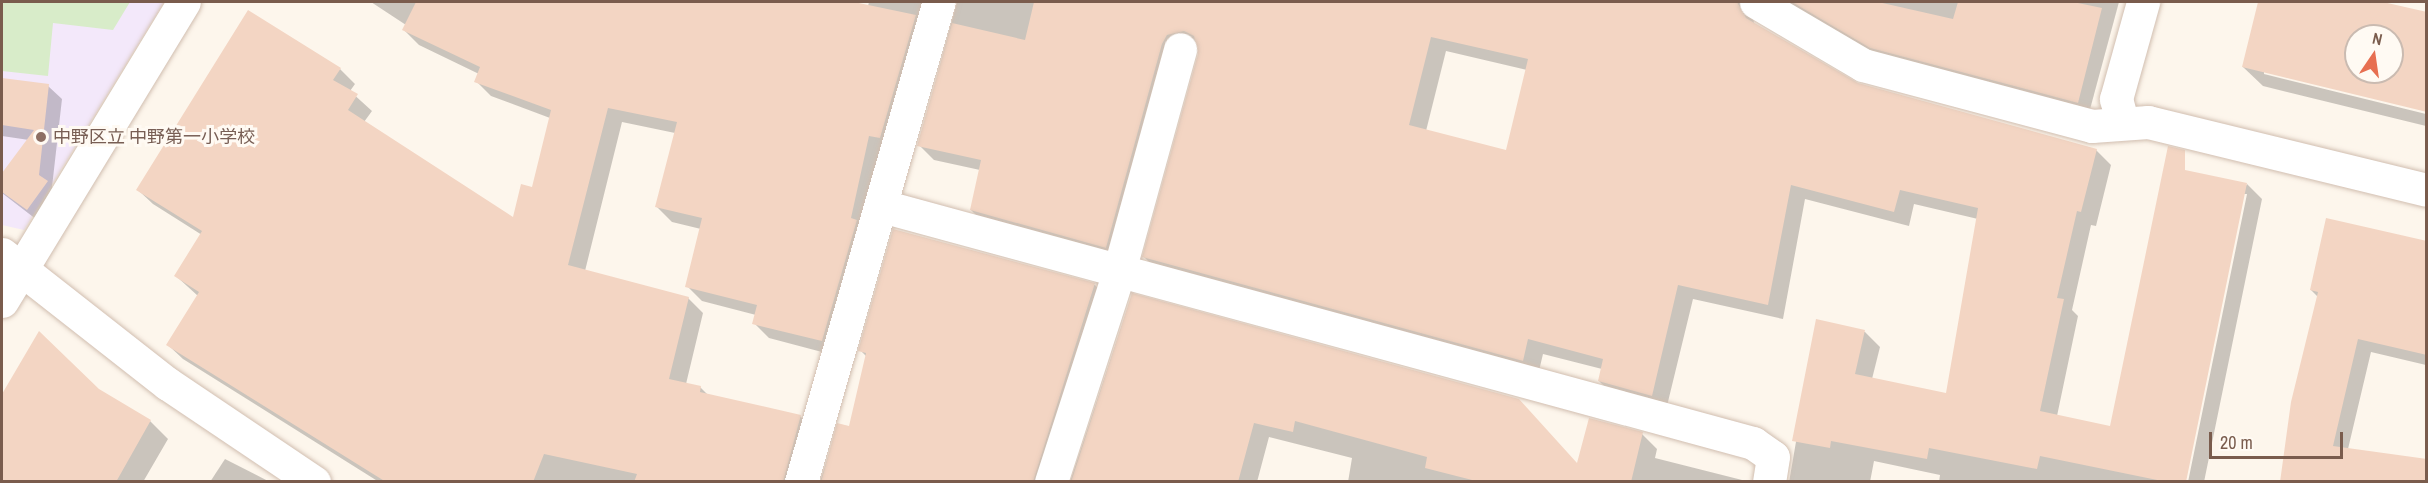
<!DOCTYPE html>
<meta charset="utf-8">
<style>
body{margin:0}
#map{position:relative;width:2428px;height:483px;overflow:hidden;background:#fdf6ec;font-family:"Archivo Narrow","Noto Sans JP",sans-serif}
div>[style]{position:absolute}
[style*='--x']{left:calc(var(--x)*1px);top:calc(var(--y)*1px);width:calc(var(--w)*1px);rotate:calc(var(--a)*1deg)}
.education>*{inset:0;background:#f3e8fa}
.green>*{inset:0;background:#d8ecc9}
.shadow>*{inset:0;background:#0003}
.building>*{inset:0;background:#f3d5c3}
.roads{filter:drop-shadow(0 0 2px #d1beb0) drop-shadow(0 0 2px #d1beb0)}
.minor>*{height:33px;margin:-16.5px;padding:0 16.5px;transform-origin:16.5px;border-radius:16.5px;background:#fff}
.dots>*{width:16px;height:16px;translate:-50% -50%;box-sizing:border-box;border:3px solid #fffaf3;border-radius:50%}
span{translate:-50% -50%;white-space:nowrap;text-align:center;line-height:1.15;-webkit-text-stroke:6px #fffaf3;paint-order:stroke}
.education-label{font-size:18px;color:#785e54}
.left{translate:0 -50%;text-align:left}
.frame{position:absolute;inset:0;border:3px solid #7a5c4d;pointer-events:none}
.north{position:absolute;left:2344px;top:24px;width:60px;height:60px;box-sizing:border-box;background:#fffaf3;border:2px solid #cabbb1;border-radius:50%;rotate:13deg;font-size:16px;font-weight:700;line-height:24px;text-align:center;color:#7a5c4d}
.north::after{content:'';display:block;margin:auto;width:21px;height:27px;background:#e76f51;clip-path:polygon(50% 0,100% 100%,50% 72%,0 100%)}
.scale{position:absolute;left:2209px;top:432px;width:134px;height:27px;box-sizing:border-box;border:3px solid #7a5c4d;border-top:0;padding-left:8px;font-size:18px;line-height:21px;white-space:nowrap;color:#7a5c4d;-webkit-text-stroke:4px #fffaf3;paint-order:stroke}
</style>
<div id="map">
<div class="education">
<i style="clip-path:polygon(2px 2px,164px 2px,24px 230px,2px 225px)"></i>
</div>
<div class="green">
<i style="clip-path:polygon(2px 2px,130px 2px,113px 30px,53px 23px,48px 76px,2px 71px)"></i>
</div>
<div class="shadow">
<i style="clip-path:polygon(371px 2px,826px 2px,857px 8px,868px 6px,869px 2px,946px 2px,837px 356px,769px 338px,754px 323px,756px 315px,702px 301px,687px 286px,701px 229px,672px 222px,657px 207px,675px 133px,622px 122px,585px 271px,688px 298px,703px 313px,686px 384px,700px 387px,708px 395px,800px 416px,815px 431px,801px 482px,379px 482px,183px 359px,168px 345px,198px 296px,176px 276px,202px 235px,153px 204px,138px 190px,340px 69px,355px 84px,350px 91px,372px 111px,364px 122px,514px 220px,533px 188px,550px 118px,491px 96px,476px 81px,479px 74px,419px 45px,404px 30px,406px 25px)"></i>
<i style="clip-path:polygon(evenodd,957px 2px,1739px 2px,1753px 15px,1754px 24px,1853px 83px,2096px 150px,2111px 165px,2096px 226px,2091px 225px,2072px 310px,2078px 316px,2057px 416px,2112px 428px,2247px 184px,2262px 199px,2204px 482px,2188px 482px,2247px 194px,2244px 194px,2185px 482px,1939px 482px,1940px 475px,1874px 461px,1870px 482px,1789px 482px,1817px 321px,1865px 332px,1880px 347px,1872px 379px,1948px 395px,1978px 219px,1914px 204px,1909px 226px,1805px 199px,1783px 319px,1693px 299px,1666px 410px,1614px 396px,1599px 381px,1602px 369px,1543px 354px,1538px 375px,1159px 272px,1144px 257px,1200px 54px,1198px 46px,1182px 50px,1121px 262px,986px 225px,971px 210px,980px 170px,934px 160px,919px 145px,957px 2px,1446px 51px,1527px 70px,1507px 152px,1426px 131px,1446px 51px)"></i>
<i style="clip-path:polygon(1787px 2px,2119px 2px,2089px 113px,1883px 58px)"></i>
<i style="clip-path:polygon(evenodd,2259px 2px,2383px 2px,2426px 111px,2264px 71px,2264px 74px,2426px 114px,2426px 126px,2263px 86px,2243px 67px,2259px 2px,2356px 36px,2392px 36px,2392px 72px,2356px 72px,2356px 36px)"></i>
<i style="clip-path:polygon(2px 80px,48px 86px,62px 99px,52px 187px,60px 195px,41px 223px,2px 193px,2px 176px,29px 140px,2px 136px)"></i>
<i style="clip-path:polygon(894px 231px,1095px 285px,1109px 300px,1051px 482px,820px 482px,838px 425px,850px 428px,867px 357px,860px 350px)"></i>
<i style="clip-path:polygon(2426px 243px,2426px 365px,2371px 352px,2348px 449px,2281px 482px,2318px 297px,2311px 290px)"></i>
<i style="clip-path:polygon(1132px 295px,1578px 465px,1642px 434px,1657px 449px,1655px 458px,1750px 482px,1348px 482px,1352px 458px,1269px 437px,1257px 482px,1070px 482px)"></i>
<i style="clip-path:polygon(39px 333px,98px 390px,150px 421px,168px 439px,143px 482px,2px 482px,2px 397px)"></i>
<i style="clip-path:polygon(225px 459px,270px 482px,210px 482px)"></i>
</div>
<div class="building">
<i style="clip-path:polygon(416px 2px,854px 2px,916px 15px,880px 138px,869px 136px,851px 218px,857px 220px,822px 341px,752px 324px,757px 305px,685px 287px,702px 218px,655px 207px,677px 122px,608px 108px,568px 265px,689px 297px,669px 379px,701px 386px,700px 392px,801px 415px,783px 482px,634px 482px,637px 474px,544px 454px,533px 482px,386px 482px,166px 345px,199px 292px,174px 276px,202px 231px,136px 190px,248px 10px,341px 68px,333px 80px,358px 94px,348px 110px,513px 217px,521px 184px,532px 187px,551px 110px,474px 82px,480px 67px,402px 30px)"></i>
<i style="clip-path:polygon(evenodd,1034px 2px,1737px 2px,1746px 18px,1858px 83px,2097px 149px,2081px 212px,2077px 211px,2057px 298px,2064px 299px,2040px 411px,2110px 426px,2168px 146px,2185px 150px,2185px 170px,2247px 183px,2186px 482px,2167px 482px,2040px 456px,2037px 469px,1929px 448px,1927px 459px,1831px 441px,1830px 448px,1792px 441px,1816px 319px,1865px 330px,1855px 374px,1946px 393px,1978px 208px,1900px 190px,1894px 212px,1791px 185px,1768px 305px,1678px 285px,1652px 396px,1598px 381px,1603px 359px,1528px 339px,1523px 361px,1142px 257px,1198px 54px,1194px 36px,1184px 31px,1167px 35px,1162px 44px,1106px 248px,970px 210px,981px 160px,917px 146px,952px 23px,1025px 40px,1034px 2px,1431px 37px,1528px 59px,1506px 150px,1409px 125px,1431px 37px)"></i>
<i style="clip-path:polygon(1792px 2px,1878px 2px,1953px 19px,1958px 2px,2073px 2px,2102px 8px,2078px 103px,1870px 48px)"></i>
<i style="clip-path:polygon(evenodd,2258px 2px,2383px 2px,2427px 12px,2427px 112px,2242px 67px,2258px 2px,2356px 36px,2392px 36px,2392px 72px,2356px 72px,2356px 36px)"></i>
<i style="clip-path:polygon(2px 78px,49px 84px,39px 175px,48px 181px,27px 210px,2px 192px,2px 173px,34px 130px,2px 125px)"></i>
<i style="clip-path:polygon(2326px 218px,2427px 241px,2427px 355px,2358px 339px,2333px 446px,2427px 459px,2427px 482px,2280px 482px,2291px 402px,2318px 292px,2310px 290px)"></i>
<i style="clip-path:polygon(893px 229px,1095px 283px,1033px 482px,821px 482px,837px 423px,849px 426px,866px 353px,858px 351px)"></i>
<i style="clip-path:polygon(1132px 293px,1519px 399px,1577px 463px,1589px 418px,1643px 432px,1631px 482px,1480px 482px,1425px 468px,1427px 457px,1295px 421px,1293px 432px,1254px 423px,1238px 482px,1071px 482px)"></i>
<i style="clip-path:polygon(39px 331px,99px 389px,151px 420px,116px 482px,2px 482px,2px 394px)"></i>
</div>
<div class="roads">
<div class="minor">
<i style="--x:1756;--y:2;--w:124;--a:30.5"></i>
<i style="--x:1863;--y:65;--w:237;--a:14.9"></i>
<i style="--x:2092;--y:126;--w:56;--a:-4.1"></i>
<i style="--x:2148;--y:122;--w:286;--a:13.7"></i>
<i style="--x:2122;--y:121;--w:23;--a:-105"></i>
<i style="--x:2116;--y:99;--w:101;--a:-74.4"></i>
<i style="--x:882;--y:206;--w:903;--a:15.22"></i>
<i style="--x:1753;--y:443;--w:24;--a:35"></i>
<i style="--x:1773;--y:457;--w:25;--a:99"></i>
<i style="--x:2;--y:254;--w:211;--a:38.1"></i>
<i style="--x:168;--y:384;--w:176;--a:33.9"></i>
<i style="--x:2;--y:301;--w:350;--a:-58.7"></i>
<i style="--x:801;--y:482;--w:499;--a:-74"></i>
<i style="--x:1051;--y:482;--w:222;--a:-72.1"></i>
<i style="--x:1119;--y:271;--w:230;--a:-74.6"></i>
</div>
</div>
<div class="dots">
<i style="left:41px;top:137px;background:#8d6e63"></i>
</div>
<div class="education-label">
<span class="left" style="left:53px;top:137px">中野区立 中野第一小学校</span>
</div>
<div class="frame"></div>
<div class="north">N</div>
<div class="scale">20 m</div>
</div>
